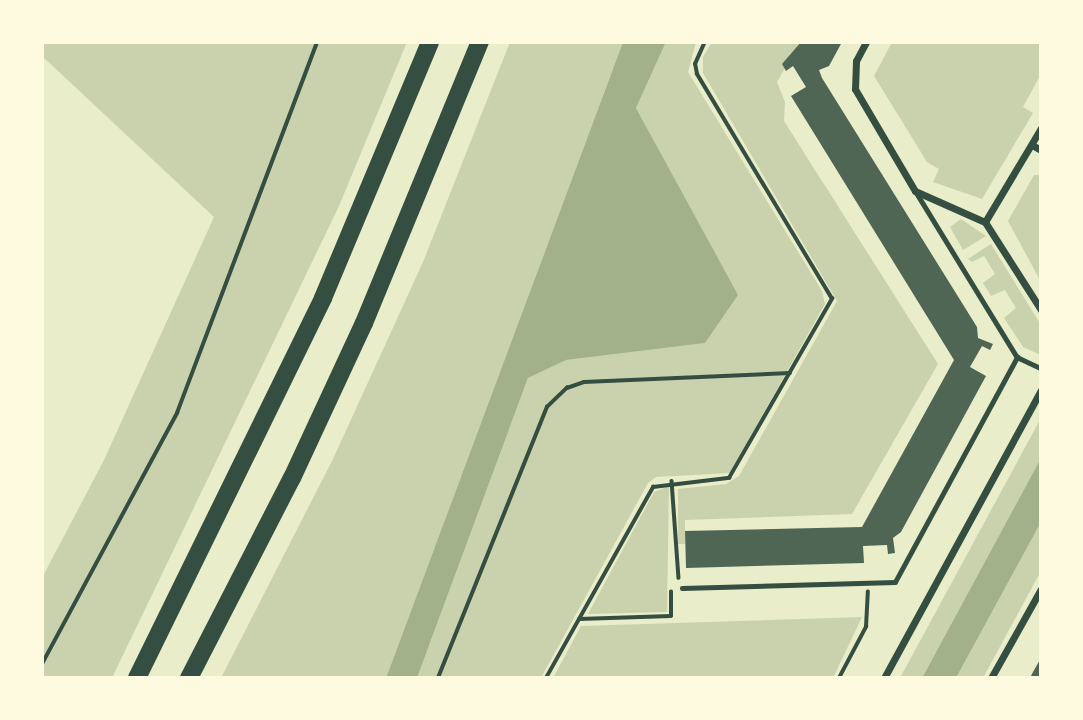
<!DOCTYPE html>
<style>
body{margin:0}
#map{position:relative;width:1083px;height:720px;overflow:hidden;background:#e9edc9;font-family:"Zilla Slab",serif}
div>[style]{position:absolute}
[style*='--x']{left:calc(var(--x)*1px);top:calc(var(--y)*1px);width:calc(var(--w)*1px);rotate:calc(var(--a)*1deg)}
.green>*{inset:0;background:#cad2ad}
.water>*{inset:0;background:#a3b18a}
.building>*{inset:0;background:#4f6655}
.path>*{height:3.5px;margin:-1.75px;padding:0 1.75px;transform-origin:1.75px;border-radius:1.75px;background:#344e41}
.service>*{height:4.5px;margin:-2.25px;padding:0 2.25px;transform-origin:2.25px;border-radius:2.25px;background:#344e41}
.minor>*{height:7px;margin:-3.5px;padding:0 3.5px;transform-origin:3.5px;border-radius:3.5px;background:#344e41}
.motorway>*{height:18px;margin:-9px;padding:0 9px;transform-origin:9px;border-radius:9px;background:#344e41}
span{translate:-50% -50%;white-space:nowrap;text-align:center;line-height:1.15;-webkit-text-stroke:5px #fefae0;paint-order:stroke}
.frame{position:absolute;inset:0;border:44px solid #fefae0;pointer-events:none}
</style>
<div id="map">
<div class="green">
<i style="clip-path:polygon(42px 42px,407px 42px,339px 206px,112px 678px,42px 678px,42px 578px,104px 460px,214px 217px,42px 56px)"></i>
<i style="clip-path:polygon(510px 42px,623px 42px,386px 678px,221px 678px,333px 459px,423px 262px)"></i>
<i style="clip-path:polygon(666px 42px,696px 42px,688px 72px,822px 291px,825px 304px,730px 473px,656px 477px,648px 483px,541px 678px,417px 678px,528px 378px,565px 360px,704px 343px,737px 295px,636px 108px)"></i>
<i style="clip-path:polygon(712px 42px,800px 42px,777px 82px,785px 102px,784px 121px,938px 364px,852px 514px,685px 520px,685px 544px,678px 544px,678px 489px,726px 484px,739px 476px,837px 301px,703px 73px,703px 57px)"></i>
<i style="clip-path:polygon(892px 42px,1041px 42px,1041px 74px,1023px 107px,1033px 113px,982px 199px,933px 182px,939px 169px,927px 162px,874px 76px)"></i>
<i style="clip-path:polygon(1034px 175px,1041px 175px,1041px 282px,1008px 221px)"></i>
<i style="clip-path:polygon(961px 219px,986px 236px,963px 250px,950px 227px)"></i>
<i style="clip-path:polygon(991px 244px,1041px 325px,1041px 355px,1023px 347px,1004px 318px,1016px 308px,1005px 290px,991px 296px,983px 283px,995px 274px,984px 256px,972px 262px,968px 259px)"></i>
<i style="clip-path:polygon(1041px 418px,1041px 458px,922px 678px,900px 678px)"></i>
<i style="clip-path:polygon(669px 486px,667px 612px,588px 614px,654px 492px)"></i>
<i style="clip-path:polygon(1041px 522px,1041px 571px,983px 678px,956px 678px)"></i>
<i style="clip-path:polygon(862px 617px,833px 678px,553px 678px,581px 626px)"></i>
</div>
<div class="water">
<i style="clip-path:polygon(623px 42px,666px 42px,636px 108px,738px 295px,705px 343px,566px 360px,528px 378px,417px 678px,386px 678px)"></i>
<i style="clip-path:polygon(1041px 458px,1041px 522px,956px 678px,922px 678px)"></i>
</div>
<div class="building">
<i style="clip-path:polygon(801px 42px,842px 42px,829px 66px,819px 70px,822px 78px,977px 327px,978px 338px,993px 344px,990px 350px,982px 346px,970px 367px,986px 376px,901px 532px,893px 538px,895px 553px,888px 554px,887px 545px,863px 546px,864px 563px,686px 568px,685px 531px,862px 527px,954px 360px,791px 96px,806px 87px,793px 66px,786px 71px,782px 64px)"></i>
<i style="clip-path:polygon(1041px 658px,1041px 678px,1030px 678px,1033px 672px)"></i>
</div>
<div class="path">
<i style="--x:672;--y:481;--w:97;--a:85.9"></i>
<i style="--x:579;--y:619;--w:92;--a:-1.9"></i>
<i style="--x:671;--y:616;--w:24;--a:-90"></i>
<i style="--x:42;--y:664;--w:285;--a:-61.7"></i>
<i style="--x:177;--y:413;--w:397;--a:-69.3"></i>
<i style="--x:438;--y:678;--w:292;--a:-68.1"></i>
<i style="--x:547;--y:407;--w:28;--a:-44"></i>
<i style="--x:567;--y:388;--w:18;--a:-19"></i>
<i style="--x:584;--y:382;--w:206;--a:-2.5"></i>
<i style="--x:546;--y:678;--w:219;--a:-60.7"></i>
<i style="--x:653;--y:487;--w:77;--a:-6.8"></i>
<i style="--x:729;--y:478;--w:207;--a:-60.1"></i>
<i style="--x:832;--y:299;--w:262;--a:-121"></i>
<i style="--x:697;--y:74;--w:10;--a:-101"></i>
<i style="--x:695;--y:64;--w:24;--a:-66"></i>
<i style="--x:839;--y:678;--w:58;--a:-62.1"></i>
<i style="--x:866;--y:627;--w:35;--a:-87"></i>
</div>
<div class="service">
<i style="--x:916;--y:192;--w:193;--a:58.5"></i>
<i style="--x:1017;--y:357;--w:26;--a:25"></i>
<i style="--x:682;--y:588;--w:213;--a:-1.6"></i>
<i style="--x:895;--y:582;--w:256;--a:-61.5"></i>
</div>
<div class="minor">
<i style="--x:866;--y:42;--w:21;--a:118"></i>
<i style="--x:856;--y:61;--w:28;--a:92"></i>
<i style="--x:855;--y:89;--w:118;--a:59.5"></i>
<i style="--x:915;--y:191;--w:77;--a:23.9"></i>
<i style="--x:1041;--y:128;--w:109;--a:120.8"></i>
<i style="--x:985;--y:222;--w:104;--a:57.5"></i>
<i style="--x:1032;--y:145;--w:10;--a:29"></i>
<i style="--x:884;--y:678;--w:328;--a:-61.4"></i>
<i style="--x:991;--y:678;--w:102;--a:-60.7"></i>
</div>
<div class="motorway">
<i style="--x:137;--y:678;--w:423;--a:-63.9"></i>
<i style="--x:323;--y:298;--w:277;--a:-67.3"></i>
<i style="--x:189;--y:678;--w:225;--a:-62.8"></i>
<i style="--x:292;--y:478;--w:171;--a:-65.1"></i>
<i style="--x:364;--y:323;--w:304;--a:-67.6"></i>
</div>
<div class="frame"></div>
</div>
